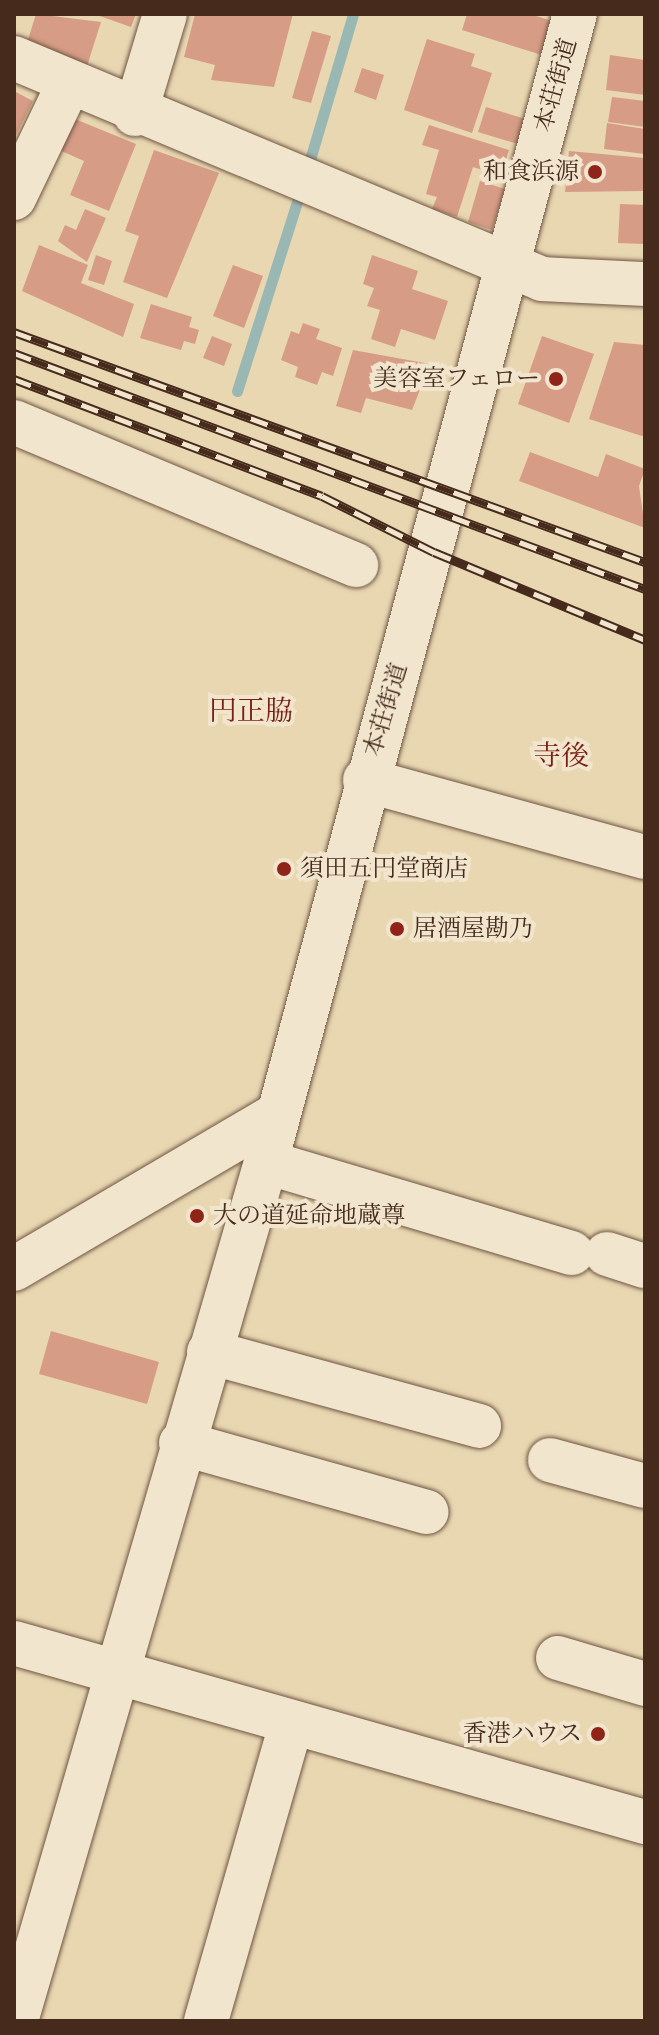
<!DOCTYPE html>
<meta charset="utf-8">
<style>
body{margin:0}
#map{position:relative;width:659px;height:2035px;overflow:hidden;background:#e9d7b2;font-family:"IM FELL Double Pica","Noto Serif JP",serif}
div>[style]{position:absolute}
[style*='--x']{left:calc(var(--x)*1px);top:calc(var(--y)*1px);width:calc(var(--w)*1px);rotate:calc(var(--a)*1deg)}
.stream>*{height:11px;margin:-5.5px;padding:0 5.5px;transform-origin:5.5px;border-radius:5.5px;background:#99b8b4}
.building>*{inset:0;background:#d79c86}
.roads{filter:drop-shadow(0 0 2px #6f5642) drop-shadow(0 0 2px #6f5642)}
.minor>*{height:44px;margin:-22px;padding:0 22px;transform-origin:22px;border-radius:22px;background:#f1e5cd}
.rail>*{height:9px;margin-top:-4.5px;transform-origin:0;background:repeating-linear-gradient(90deg,#f1e5cd 0 18px,#462b1d 0 36px);box-sizing:border-box;border-block:2px solid #462b1d}
.dots>*{width:22px;height:22px;translate:-50% -50%;box-sizing:border-box;border:4px solid #f1e5cd;border-radius:50%}
span{translate:-50% -50%;white-space:nowrap;text-align:center;line-height:1.15;-webkit-text-stroke:8px #f1e5cd;paint-order:stroke}
.street-label{font-size:24px;color:#462b1d}
.poi-label{font-size:24px;color:#462b1d}
.right{translate:-100% -50%;text-align:right}
.left{translate:0 -50%;text-align:left}
.quarter-label{font-size:28px;color:#7a1f14}
.frame{position:absolute;inset:0;border:16px solid #462b1d;pointer-events:none}
</style>
<div id="map">
<div class="stream">
<i style="--x:306;--y:173;--w:166;--a:-73.5"></i>
<i style="--x:237;--y:391;--w:212;--a:-72.4"></i>
</div>
<div class="building">
<i style="clip-path:polygon(36px 14px,101px 22px,87px 66px,26px 46px)"></i>
<i style="clip-path:polygon(94px 14px,136px 14px,131px 27px)"></i>
<i style="clip-path:polygon(195px 14px,293px 14px,274px 87px,211px 80px,215px 65px,184px 57px)"></i>
<i style="clip-path:polygon(467px 14px,530px 14px,555px 22px,545px 56px,462px 30px)"></i>
<i style="clip-path:polygon(312px 31px,331px 36px,311px 103px,292px 98px)"></i>
<i style="clip-path:polygon(427px 39px,475px 54px,471px 66px,492px 73px,472px 133px,404px 110px)"></i>
<i style="clip-path:polygon(610px 55px,645px 60px,645px 95px,606px 90px)"></i>
<i style="clip-path:polygon(362px 68px,384px 75px,376px 100px,354px 92px)"></i>
<i style="clip-path:polygon(14px 91px,33px 101px,14px 139px)"></i>
<i style="clip-path:polygon(612px 97px,645px 101px,645px 127px,608px 122px)"></i>
<i style="clip-path:polygon(486px 107px,529px 120px,521px 145px,478px 132px)"></i>
<i style="clip-path:polygon(70px 117px,136px 144px,109px 211px,70px 195px,84px 161px,57px 149px)"></i>
<i style="clip-path:polygon(607px 123px,645px 129px,645px 154px,604px 149px)"></i>
<i style="clip-path:polygon(429px 125px,509px 150px,501px 176px,473px 167px,457px 217px,432px 209px,437px 197px,426px 194px,439px 150px,422px 145px)"></i>
<i style="clip-path:polygon(154px 150px,219px 173px,167px 298px,123px 282px,139px 236px,125px 231px)"></i>
<i style="clip-path:polygon(569px 151px,645px 158px,643px 191px,565px 192px)"></i>
<i style="clip-path:polygon(480px 181px,505px 189px,492px 230px,468px 222px)"></i>
<i style="clip-path:polygon(620px 204px,645px 205px,645px 244px,618px 243px)"></i>
<i style="clip-path:polygon(85px 209px,106px 218px,87px 262px,58px 241px,65px 225px,76px 230px)"></i>
<i style="clip-path:polygon(39px 245px,88px 265px,81px 283px,134px 304px,123px 337px,22px 291px)"></i>
<i style="clip-path:polygon(96px 255px,112px 261px,104px 285px,88px 280px)"></i>
<i style="clip-path:polygon(372px 255px,418px 271px,412px 289px,448px 301px,435px 340px,401px 329px,395px 347px,371px 339px,380px 310px,367px 306px,374px 288px,363px 284px)"></i>
<i style="clip-path:polygon(233px 265px,263px 276px,244px 328px,213px 316px)"></i>
<i style="clip-path:polygon(151px 304px,192px 317px,189px 327px,199px 330px,195px 344px,184px 341px,181px 350px,140px 338px)"></i>
<i style="clip-path:polygon(303px 323px,320px 329px,316px 339px,342px 348px,333px 376px,322px 372px,317px 385px,295px 377px,298px 367px,281px 360px,291px 331px,299px 334px)"></i>
<i style="clip-path:polygon(212px 336px,232px 344px,224px 366px,203px 358px)"></i>
<i style="clip-path:polygon(542px 336px,594px 354px,569px 423px,518px 404px)"></i>
<i style="clip-path:polygon(614px 342px,645px 345px,645px 437px,589px 419px)"></i>
<i style="clip-path:polygon(353px 350px,430px 364px,412px 410px,366px 398px,361px 413px,336px 406px)"></i>
<i style="clip-path:polygon(530px 452px,598px 477px,606px 454px,645px 469px,639px 486px,645px 528px,519px 481px)"></i>
<i style="clip-path:polygon(51px 1331px,159px 1362px,147px 1404px,39px 1374px)"></i>
</div>
<div class="roads">
<div class="minor">
<i style="--x:14;--y:58;--w:572;--a:22.71"></i>
<i style="--x:542;--y:279;--w:103;--a:2.8"></i>
<i style="--x:135;--y:114;--w:104;--a:-73.3"></i>
<i style="--x:14;--y:198;--w:127;--a:-64.4"></i>
<i style="--x:14;--y:422;--w:371;--a:22.7"></i>
<i style="--x:365;--y:780;--w:290;--a:15.4"></i>
<i style="--x:266;--y:1162;--w:319;--a:16.6"></i>
<i style="--x:607;--y:1254;--w:40;--a:18"></i>
<i style="--x:14;--y:1269;--w:300;--a:-30.4"></i>
<i style="--x:209;--y:1352;--w:280;--a:15.3"></i>
<i style="--x:181;--y:1443;--w:255;--a:15.7"></i>
<i style="--x:550;--y:1460;--w:98;--a:15.3"></i>
<i style="--x:14;--y:1643;--w:656;--a:15.84"></i>
<i style="--x:558;--y:1658;--w:91;--a:16.6"></i>
<i style="--x:16;--y:2021;--w:895;--a:-73.77"></i>
<i style="--x:266;--y:1162;--w:1189;--a:-74.94"></i>
<i style="--x:206;--y:2021;--w:309;--a:-74"></i>
</div>
</div>
<div class="rail">
<i style="--x:14;--y:332;--w:672;--a:20.03"></i>
<i style="--x:14;--y:353;--w:674;--a:20.51"></i>
<i style="--x:14;--y:379;--w:329;--a:20.8"></i>
<i style="--x:322;--y:496;--w:125;--a:26.6"></i>
<i style="--x:434;--y:552;--w:229;--a:22.6"></i>
</div>
<div class="dots">
<i style="left:595px;top:172px;background:#8f2418"></i>
<i style="left:556px;top:379px;background:#8f2418"></i>
<i style="left:284px;top:869px;background:#8f2418"></i>
<i style="left:397px;top:929px;background:#8f2418"></i>
<i style="left:197px;top:1216px;background:#8f2418"></i>
<i style="left:598px;top:1734px;background:#8f2418"></i>
</div>
<div class="street-label">
<span style="left:556px;top:85px;rotate:-74deg">本荘街道</span>
<span style="left:386px;top:710px;rotate:-73deg">本荘街道</span>
</div>
<div class="poi-label">
<span class="right" style="left:579px;top:172px">和食浜源</span>
<span class="right" style="left:540px;top:379px">美容室フェロー</span>
<span class="left" style="left:300px;top:869px">須田五円堂商店</span>
<span class="left" style="left:413px;top:929px">居酒屋勘乃</span>
<span class="left" style="left:213px;top:1216px">大の道延命地蔵尊</span>
<span class="right" style="left:582px;top:1734px">香港ハウス</span>
</div>
<div class="quarter-label">
<span style="left:251px;top:712px">円正脇</span>
<span style="left:561px;top:757px">寺後</span>
</div>
<div class="frame"></div>
</div>
